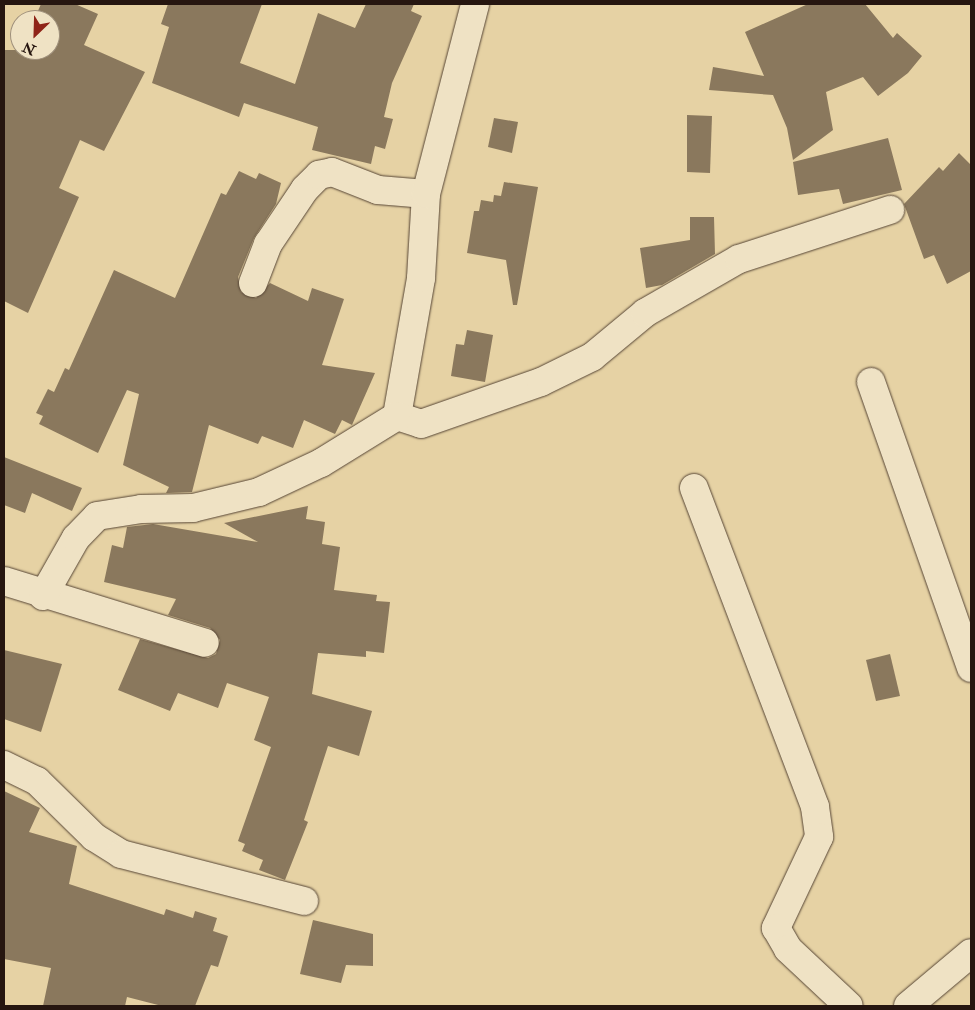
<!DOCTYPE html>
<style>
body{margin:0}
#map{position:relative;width:975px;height:1010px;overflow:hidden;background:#e6d2a4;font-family:"IM FELL Double Pica",serif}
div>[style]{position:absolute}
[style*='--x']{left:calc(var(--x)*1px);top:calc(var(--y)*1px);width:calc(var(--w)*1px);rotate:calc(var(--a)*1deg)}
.building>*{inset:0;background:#8a785d}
.roads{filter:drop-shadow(0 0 1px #564535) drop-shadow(0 0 1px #564535)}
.minor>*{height:28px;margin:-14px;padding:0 14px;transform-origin:14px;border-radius:14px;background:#efe2c4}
span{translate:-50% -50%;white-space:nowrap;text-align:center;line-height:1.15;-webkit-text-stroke:4px #efe2c4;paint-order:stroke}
.frame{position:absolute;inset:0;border:5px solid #261610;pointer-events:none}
.north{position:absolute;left:10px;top:10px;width:50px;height:50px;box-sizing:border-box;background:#efe2c4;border:1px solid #9f907c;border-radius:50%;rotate:204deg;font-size:14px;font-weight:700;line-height:20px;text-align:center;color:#261610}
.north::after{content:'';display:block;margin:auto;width:18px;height:22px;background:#8f2418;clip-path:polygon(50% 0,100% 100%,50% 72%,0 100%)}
</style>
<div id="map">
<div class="building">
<i style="clip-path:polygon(41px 4px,75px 4px,98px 14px,84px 45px,145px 72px,104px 151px,80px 140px,59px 188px,79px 197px,28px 313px,4px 301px,4px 50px,50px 50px,50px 20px,34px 20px)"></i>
<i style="clip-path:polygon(168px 4px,262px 4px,240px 63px,295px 84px,318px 13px,355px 28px,366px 4px,414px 4px,411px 11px,422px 16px,392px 83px,384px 117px,393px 119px,385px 149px,375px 146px,371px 164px,312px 150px,318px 127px,244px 103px,239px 117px,152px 83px,169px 27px,161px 24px)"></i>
<i style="clip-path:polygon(808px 4px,865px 4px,893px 38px,897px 33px,922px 56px,908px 73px,878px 96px,863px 77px,826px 92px,833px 130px,793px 160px,787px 128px,773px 95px,709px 90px,713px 67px,764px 76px,745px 32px)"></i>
<i style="clip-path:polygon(687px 115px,712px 116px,710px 173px,687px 172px)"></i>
<i style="clip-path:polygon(494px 118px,518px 122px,512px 153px,488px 147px)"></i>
<i style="clip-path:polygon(888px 138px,902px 190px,843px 204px,839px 189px,798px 195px,793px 162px)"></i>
<i style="clip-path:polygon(959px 153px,971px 165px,971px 271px,947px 284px,934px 255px,924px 259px,904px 204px,939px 167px,943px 171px)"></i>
<i style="clip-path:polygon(239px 171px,256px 179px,259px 173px,281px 183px,276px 204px,254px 238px,238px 277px,241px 292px,256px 298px,270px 283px,308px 301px,312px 288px,344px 299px,322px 365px,375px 373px,352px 425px,342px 420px,335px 434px,304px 420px,293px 448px,262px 436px,258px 444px,209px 425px,192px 492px,166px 493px,169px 487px,123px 465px,139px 394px,127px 390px,98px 453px,39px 424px,43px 416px,36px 413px,48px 389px,54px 392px,65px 368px,69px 370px,114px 270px,175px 298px,221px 193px,226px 195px)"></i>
<i style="clip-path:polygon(504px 182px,538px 187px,517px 305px,513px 305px,506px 260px,467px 253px,474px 211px,479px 211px,481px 200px,493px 202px,494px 195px,501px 196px)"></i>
<i style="clip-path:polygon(690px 217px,714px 217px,715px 254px,662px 285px,646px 288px,640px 248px,690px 240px)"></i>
<i style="clip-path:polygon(467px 330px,493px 335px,485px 382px,451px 376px,456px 344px,464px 345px)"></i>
<i style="clip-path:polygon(4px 457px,82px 488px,72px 511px,32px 493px,25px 513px,4px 505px)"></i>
<i style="clip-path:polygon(308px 506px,306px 519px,325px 522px,322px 544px,340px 547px,334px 590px,377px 595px,376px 601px,390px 602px,384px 653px,366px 651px,366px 657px,318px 653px,312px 694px,372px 711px,359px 756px,328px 746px,304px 820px,308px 822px,285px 880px,259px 870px,263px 860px,242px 851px,245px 844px,238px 841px,271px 747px,254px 740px,269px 697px,227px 683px,218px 708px,178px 693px,170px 711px,118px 690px,140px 639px,208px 658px,216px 654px,220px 640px,210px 628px,168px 615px,176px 599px,104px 582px,112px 545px,123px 548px,127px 527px,153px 524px,258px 542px,224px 523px)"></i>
<i style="clip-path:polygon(4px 650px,62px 664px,41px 732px,4px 719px)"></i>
<i style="clip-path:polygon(890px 654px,900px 696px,876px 701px,866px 660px)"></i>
<i style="clip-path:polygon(4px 791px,40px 808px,29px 832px,77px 846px,69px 884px,164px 915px,166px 909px,193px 918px,195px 911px,217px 918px,213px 931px,228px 936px,218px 967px,211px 965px,195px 1006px,162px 1006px,127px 997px,125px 1006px,43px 1006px,51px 968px,4px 959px)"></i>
<i style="clip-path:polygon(313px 920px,373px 934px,373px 966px,346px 965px,341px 983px,300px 974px)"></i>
</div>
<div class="roads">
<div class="minor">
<i style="--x:253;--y:283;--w:42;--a:-69"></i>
<i style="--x:268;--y:244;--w:66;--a:-56.1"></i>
<i style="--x:305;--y:189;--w:20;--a:-45"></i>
<i style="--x:319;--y:175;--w:13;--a:-13"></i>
<i style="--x:332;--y:172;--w:49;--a:21.4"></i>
<i style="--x:378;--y:190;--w:48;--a:4.8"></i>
<i style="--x:871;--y:382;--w:303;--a:70.7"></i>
<i style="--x:397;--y:416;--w:140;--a:-80.1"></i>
<i style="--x:421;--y:278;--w:84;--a:-86.6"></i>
<i style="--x:426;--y:194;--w:196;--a:-75.5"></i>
<i style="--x:694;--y:488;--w:341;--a:69.2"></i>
<i style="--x:815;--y:807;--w:30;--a:82"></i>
<i style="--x:819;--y:837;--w:101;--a:115.3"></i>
<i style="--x:776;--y:928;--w:24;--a:60"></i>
<i style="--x:788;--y:949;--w:83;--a:43.1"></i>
<i style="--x:4;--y:581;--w:210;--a:17.1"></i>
<i style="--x:43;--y:596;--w:67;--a:-60.4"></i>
<i style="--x:76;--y:538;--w:30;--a:-46"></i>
<i style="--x:97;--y:516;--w:45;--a:-9"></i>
<i style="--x:141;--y:509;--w:52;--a:-1.1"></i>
<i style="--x:193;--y:508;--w:68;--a:-13.6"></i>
<i style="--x:259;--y:492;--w:68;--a:-25.1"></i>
<i style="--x:321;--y:463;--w:89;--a:-31.7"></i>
<i style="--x:397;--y:416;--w:25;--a:18"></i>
<i style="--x:421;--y:424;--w:127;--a:-19.3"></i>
<i style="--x:541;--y:382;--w:57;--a:-26.1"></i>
<i style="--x:592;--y:357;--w:69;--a:-39.7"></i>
<i style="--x:645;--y:313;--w:108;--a:-29.9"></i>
<i style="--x:739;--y:259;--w:159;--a:-18"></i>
<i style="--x:4;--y:765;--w:37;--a:26"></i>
<i style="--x:37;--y:781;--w:80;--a:44.5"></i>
<i style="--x:94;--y:837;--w:32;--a:32"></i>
<i style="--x:121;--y:854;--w:189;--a:14.4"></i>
<i style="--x:908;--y:1006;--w:82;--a:-40.1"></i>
</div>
</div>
<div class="frame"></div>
<div class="north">N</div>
</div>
